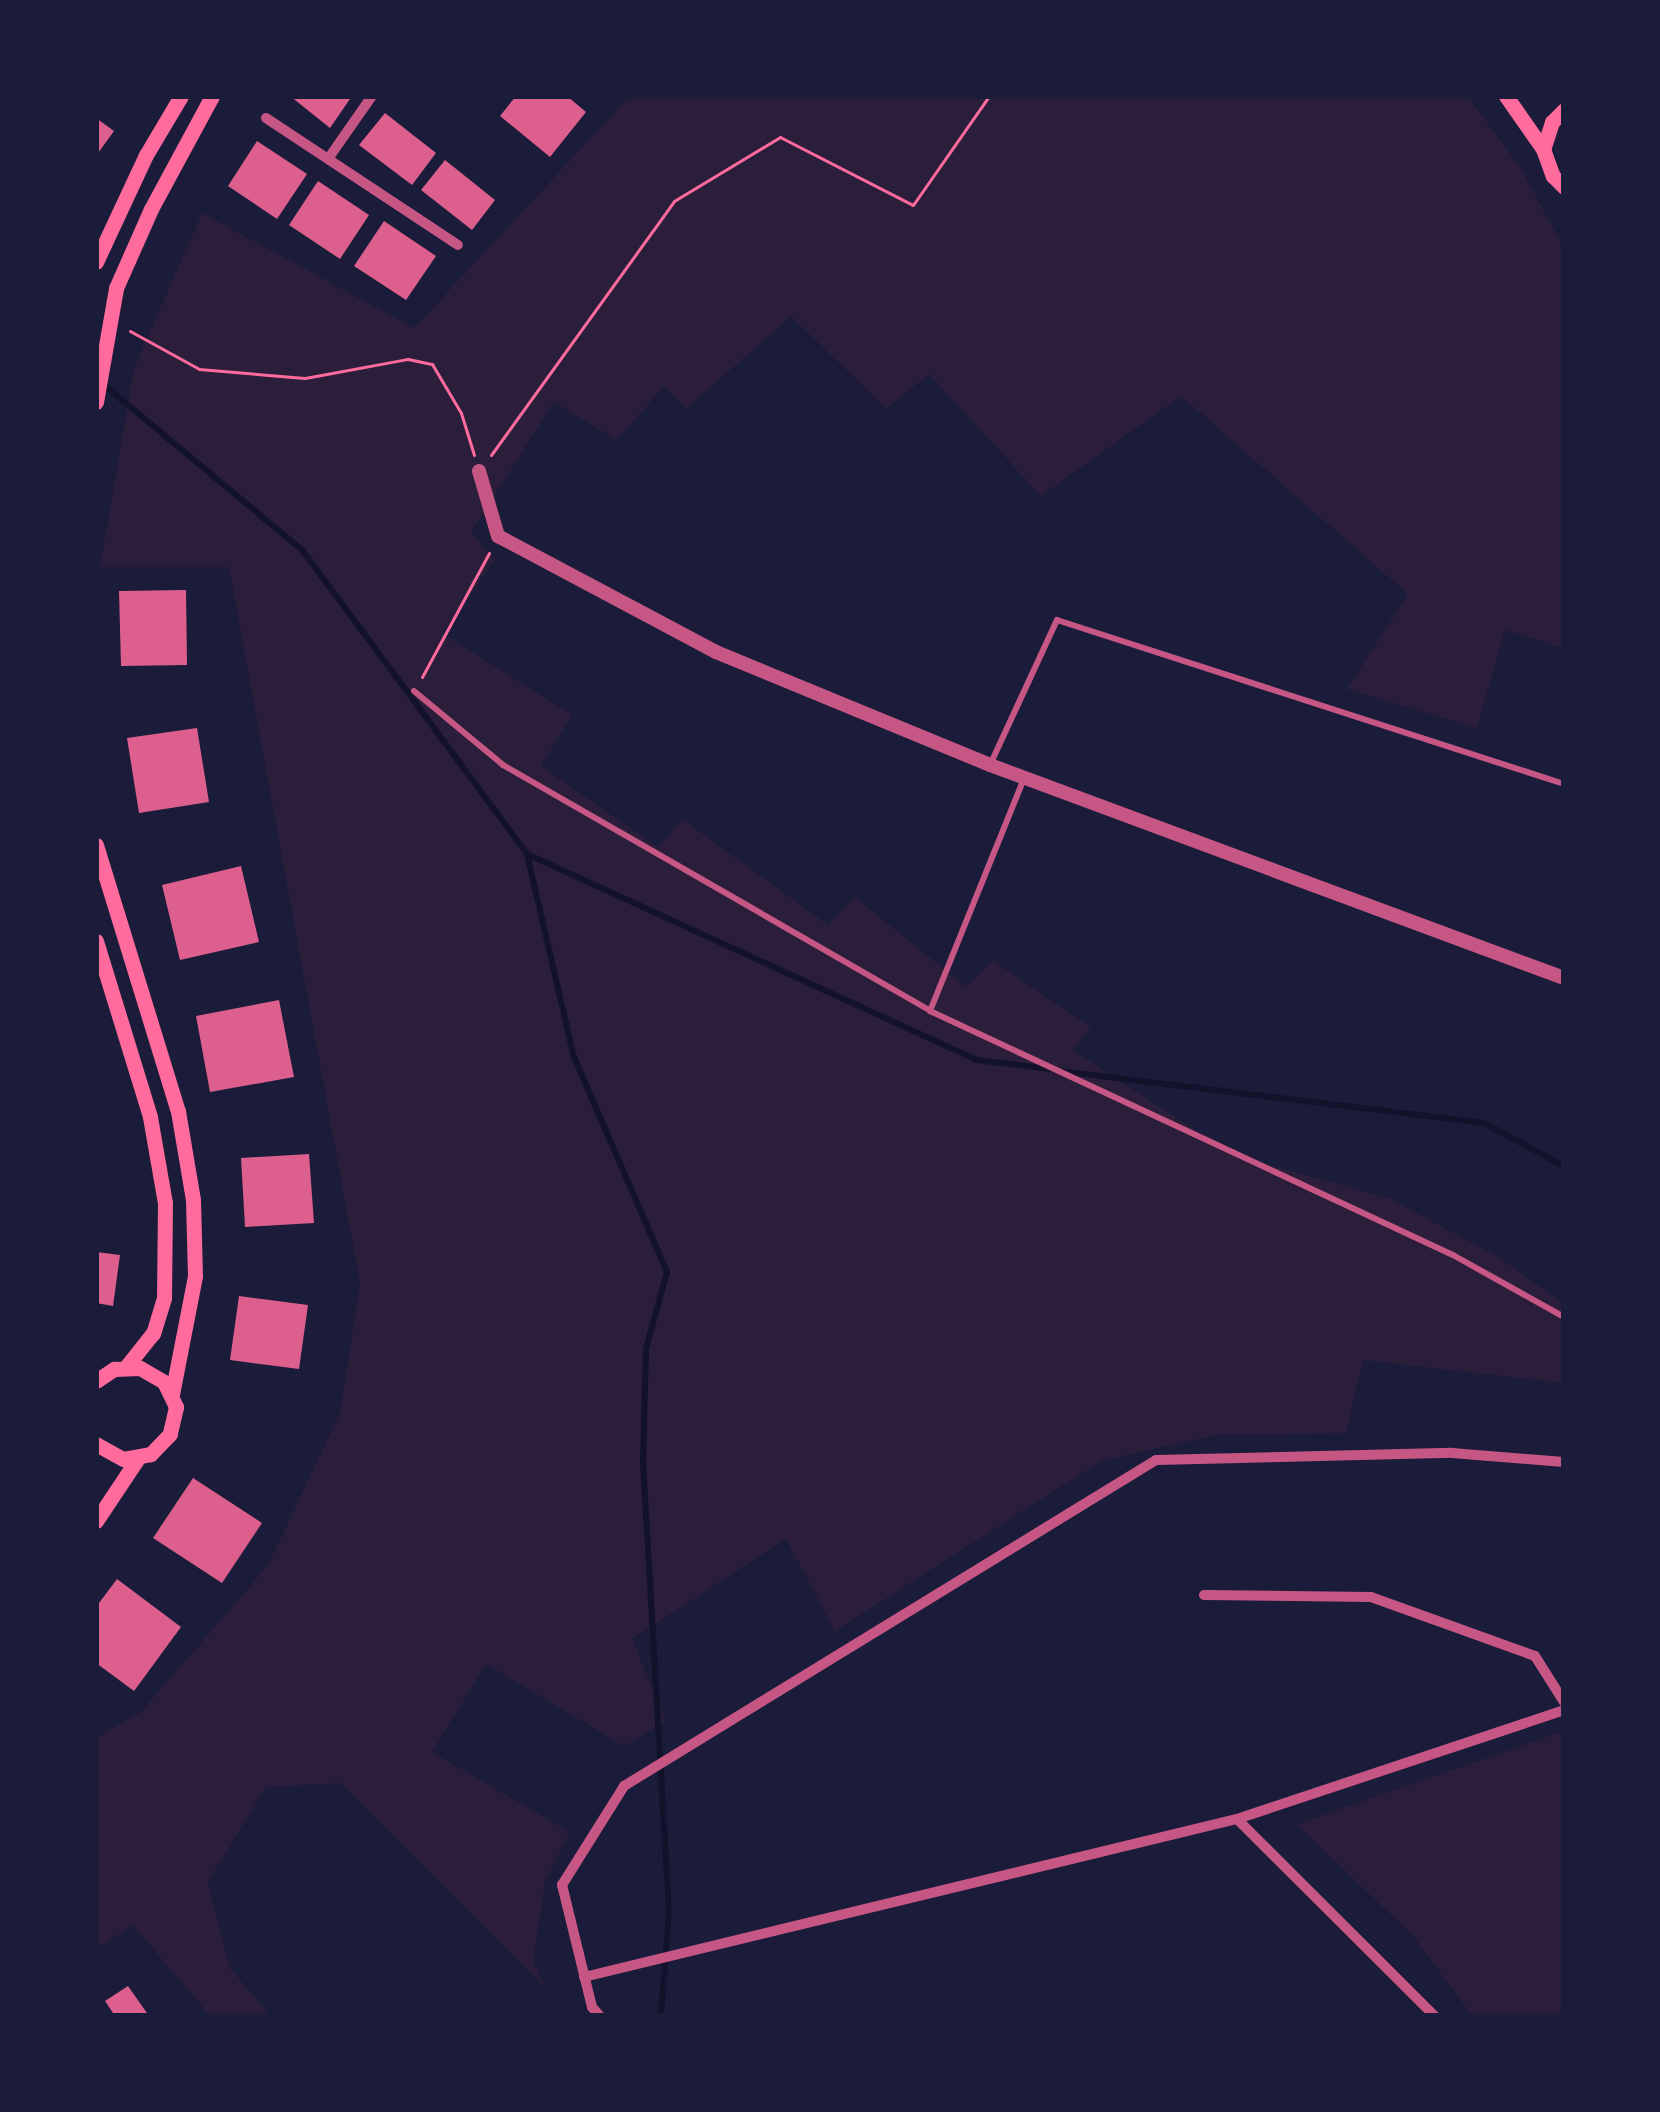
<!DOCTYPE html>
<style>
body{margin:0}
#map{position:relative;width:1660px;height:2112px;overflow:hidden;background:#1b1b3a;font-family:"PT Sans",sans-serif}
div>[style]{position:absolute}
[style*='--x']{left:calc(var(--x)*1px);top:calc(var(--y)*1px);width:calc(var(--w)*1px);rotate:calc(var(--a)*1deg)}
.green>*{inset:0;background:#2a1e3b}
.stream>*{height:6px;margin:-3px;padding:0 3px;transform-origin:3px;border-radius:3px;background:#12122b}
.building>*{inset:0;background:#dd5f8e}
.path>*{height:3px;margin:-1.5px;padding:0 1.5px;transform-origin:1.5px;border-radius:1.5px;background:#ff6b9d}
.service>*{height:6px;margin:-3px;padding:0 3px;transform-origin:3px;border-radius:3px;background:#c65784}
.minor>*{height:10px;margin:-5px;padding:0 5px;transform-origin:5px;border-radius:5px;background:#c65784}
.tertiary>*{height:14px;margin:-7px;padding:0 7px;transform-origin:7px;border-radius:7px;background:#c65784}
.secondary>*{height:15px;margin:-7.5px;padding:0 7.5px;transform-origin:7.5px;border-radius:7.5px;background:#ff6b9d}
span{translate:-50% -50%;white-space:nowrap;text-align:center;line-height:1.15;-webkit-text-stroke:10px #1b1b3a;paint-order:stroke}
.frame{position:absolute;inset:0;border:99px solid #1b1b3a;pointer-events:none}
</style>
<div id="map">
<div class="green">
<i style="clip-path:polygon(630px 96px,1468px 96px,1521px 169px,1564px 248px,1564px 648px,1505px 630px,1477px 728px,1347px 689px,1408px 594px,1181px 396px,1041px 496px,929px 374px,886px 409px,791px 316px,686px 409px,664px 387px,616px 440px,554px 402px,471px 532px,495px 560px,442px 633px,572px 715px,541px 766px,659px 848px,682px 819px,828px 925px,855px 897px,966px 987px,993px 961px,1091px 1027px,1073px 1050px,1233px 1155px,1389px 1198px,1500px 1258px,1564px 1304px,1564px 1383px,1363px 1360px,1346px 1433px,1216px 1435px,1101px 1461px,835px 1631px,786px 1539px,632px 1639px,666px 1721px,624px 1746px,486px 1664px,432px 1752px,570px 1832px,545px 1881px,533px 1962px,547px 1989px,341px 1783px,266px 1787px,208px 1882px,230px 1968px,271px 2016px,210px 2016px,133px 1925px,96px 1949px,96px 1738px,141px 1712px,268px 1565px,340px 1413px,360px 1284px,229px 567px,100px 567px,134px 368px,202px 213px,414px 328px)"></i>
<i style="clip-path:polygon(1564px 1731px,1564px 2016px,1472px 2016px,1414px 1937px,1297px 1824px)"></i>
</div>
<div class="stream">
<i style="--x:104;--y:385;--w:259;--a:39.8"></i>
<i style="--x:303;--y:551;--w:377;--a:53.5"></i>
<i style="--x:527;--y:854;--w:494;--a:24.6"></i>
<i style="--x:976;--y:1060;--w:75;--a:6.9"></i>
<i style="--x:527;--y:854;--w:208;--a:77"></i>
<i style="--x:574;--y:1057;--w:234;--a:66.6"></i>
<i style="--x:667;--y:1272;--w:80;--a:105.3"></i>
<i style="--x:646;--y:1349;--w:113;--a:91.5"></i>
<i style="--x:643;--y:1462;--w:451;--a:86.7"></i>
<i style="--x:669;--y:1912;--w:104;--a:94.4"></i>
<i style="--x:1060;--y:1071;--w:427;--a:7"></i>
<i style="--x:1484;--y:1123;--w:91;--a:28.3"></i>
</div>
<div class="building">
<i style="clip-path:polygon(290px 96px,352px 96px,330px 128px)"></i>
<i style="clip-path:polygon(516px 96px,567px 96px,586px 112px,550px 157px,500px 116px)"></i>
<i style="clip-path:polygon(385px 113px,436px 153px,412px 185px,359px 145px)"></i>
<i style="clip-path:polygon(96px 118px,114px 131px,96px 156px)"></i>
<i style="clip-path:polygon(257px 141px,307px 174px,277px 219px,228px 186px)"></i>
<i style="clip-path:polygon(445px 160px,495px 200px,472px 230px,421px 190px)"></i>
<i style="clip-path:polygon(318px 181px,369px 215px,340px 259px,289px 225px)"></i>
<i style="clip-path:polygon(384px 221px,436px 256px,406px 300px,354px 266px)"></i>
<i style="clip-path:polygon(186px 590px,187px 665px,121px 666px,119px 591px)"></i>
<i style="clip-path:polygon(197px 728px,209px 802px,139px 813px,127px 738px)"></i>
<i style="clip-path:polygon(241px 866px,259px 942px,180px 960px,162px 885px)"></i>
<i style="clip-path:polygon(279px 1000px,294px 1077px,210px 1092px,196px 1016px)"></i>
<i style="clip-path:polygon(309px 1154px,314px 1223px,245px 1227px,241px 1158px)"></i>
<i style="clip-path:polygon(96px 1252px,120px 1255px,113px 1306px,96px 1303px)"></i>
<i style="clip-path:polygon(239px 1296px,308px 1305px,299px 1369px,230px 1360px)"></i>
<i style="clip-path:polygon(193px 1478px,262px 1523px,222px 1583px,153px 1538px)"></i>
<i style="clip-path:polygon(117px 1579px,181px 1627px,134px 1691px,96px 1663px,96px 1607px)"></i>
<i style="clip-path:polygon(128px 1986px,149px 2016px,115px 2016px,105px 2001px)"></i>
</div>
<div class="path">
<i style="--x:130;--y:331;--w:79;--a:28.8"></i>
<i style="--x:199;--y:369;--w:106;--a:4.9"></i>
<i style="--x:305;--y:378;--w:105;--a:-10.5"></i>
<i style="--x:408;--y:359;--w:25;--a:12"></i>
<i style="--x:432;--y:364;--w:57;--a:59.4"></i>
<i style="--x:461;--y:413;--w:44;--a:72.8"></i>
<i style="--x:491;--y:455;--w:313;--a:-54.2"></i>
<i style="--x:674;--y:201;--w:124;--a:-31.1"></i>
<i style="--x:780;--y:137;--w:149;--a:27.1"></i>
<i style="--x:913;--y:205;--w:133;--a:-55.1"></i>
<i style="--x:422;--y:677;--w:141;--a:-61.6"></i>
</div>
<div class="service">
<i style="--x:414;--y:691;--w:116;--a:39.7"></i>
<i style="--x:503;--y:765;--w:493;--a:29.9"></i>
<i style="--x:930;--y:1011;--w:577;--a:25.01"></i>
<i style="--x:1453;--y:1255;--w:127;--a:29.2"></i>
<i style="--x:990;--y:765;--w:160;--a:-65.2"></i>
<i style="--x:1057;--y:620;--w:533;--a:17.92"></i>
<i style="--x:930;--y:1011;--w:248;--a:-68"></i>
</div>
<div class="minor">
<i style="--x:266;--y:118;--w:230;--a:33.5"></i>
<i style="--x:328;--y:159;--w:77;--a:-55.1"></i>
<i style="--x:1204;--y:1595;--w:167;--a:0.7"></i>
<i style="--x:1371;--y:1597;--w:174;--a:19.8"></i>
<i style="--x:1535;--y:1656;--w:54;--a:57.8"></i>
<i style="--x:1237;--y:1819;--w:279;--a:44.9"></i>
<i style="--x:584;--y:1977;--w:672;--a:-13.6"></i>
<i style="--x:1237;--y:1819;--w:345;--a:-18.4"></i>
<i style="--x:600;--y:2016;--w:12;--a:-132"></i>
<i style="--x:592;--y:2007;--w:126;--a:-103.8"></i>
<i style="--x:562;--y:1885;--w:117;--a:-57.9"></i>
<i style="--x:624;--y:1786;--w:624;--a:-31.5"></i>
<i style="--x:1156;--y:1460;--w:296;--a:-1.4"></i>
<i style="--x:1452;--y:1453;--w:112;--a:4.6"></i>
</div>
<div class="tertiary">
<i style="--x:479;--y:471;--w:68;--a:73.7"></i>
<i style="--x:498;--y:536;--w:247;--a:28"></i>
<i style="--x:716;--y:652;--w:296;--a:22.4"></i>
<i style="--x:990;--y:765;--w:612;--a:20.36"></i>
</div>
<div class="secondary">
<i style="--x:1506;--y:96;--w:65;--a:55.1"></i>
<i style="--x:1564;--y:110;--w:17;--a:135"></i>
<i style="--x:1552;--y:122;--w:28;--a:108"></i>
<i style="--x:1543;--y:149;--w:29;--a:70"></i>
<i style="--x:1553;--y:176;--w:16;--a:45"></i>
<i style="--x:96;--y:262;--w:118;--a:-65"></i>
<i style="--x:146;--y:155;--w:69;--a:-59.3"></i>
<i style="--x:96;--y:402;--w:116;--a:-80"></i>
<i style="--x:116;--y:288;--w:86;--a:-66.1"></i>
<i style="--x:151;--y:209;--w:128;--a:-61.6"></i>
<i style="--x:96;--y:845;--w:278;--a:72.9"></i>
<i style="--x:178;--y:1111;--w:90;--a:80.4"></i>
<i style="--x:193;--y:1200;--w:76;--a:88.5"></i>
<i style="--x:195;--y:1276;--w:120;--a:101"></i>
<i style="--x:96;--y:941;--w:184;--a:72.9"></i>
<i style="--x:150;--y:1117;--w:87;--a:80.1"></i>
<i style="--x:165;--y:1203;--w:95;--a:90.6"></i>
<i style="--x:164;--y:1298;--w:37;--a:107"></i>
<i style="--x:153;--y:1333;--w:43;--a:128.5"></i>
<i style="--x:96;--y:1381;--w:22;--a:-34"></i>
<i style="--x:114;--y:1369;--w:26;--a:-2"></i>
<i style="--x:140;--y:1368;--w:28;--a:30"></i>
<i style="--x:164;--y:1382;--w:28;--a:64"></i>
<i style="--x:176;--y:1407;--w:28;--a:103"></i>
<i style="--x:170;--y:1434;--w:28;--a:134"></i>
<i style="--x:151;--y:1454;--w:28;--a:170"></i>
<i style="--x:123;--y:1459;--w:31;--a:-151"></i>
<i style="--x:96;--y:1521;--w:76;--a:-56.3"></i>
</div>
<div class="frame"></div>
</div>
